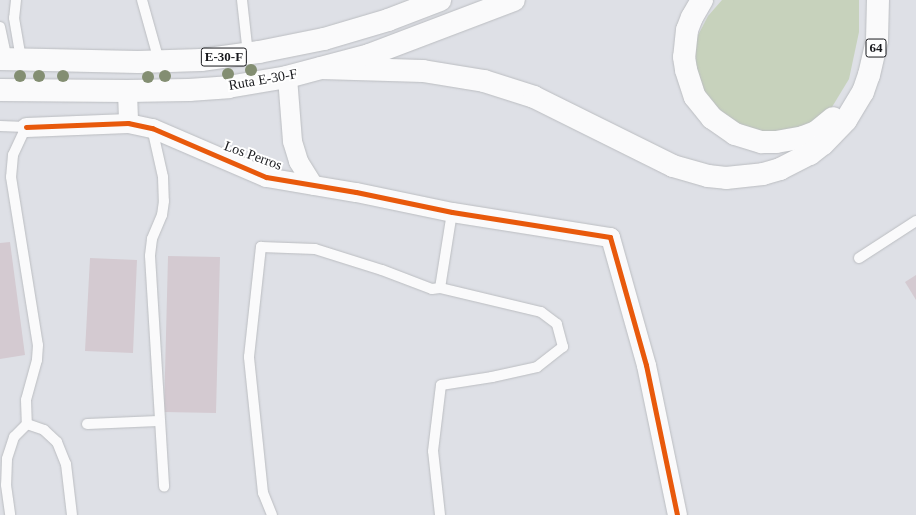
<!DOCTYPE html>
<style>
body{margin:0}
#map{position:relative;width:916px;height:515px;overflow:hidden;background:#dee0e6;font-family:Georgia,serif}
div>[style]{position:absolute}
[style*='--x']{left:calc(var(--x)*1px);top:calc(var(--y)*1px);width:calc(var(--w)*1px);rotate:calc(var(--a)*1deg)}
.green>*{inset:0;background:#c7d2bc}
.building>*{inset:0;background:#d4cad1}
.roads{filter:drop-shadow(0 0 1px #bbbdc1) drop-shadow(0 0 1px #bbbdc1)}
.lane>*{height:10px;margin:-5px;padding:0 5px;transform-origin:5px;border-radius:5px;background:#fafafb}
.street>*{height:19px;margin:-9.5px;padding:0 9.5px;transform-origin:9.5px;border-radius:9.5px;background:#fafafb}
.primary>*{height:22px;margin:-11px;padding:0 11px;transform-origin:11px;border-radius:11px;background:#fafafb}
.highway>*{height:22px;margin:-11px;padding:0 11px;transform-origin:11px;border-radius:11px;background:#fafafb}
.cycleway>*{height:5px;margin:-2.5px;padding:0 2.5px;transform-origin:2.5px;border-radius:2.5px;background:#e8590c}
.trees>*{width:12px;height:12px;margin:-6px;border-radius:50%;background:#838e72}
span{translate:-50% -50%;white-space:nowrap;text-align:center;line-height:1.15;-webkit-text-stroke:4px #fff;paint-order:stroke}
.shield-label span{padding:1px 3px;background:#fff;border:1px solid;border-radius:3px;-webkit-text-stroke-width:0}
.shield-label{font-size:13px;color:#17181c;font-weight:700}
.street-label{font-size:14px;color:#17181c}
</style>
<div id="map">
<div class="green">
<i style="clip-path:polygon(722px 0,859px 0,859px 32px,849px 79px,832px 107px,802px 131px,763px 134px,728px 123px,706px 102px,695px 64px,696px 39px,708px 16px)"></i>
</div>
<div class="building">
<i style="clip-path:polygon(10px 242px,25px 355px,0 359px,0 243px)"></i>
<i style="clip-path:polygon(168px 256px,220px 257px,216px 413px,164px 412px)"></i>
<i style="clip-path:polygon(90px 258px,137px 260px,133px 353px,85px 351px)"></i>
<i style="clip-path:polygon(916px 275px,916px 300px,905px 282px)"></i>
</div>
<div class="roads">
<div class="lane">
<i style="--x:16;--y:0;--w:18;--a:96"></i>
<i style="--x:14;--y:18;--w:42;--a:80.3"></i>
<i style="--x:142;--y:0;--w:63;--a:74.4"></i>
<i style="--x:242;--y:0;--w:54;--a:83.7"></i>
<i style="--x:0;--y:27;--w:33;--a:78"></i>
<i style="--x:0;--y:126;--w:26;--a:2"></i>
<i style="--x:26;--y:127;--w:31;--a:115"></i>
<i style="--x:13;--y:155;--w:22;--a:95"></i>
<i style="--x:11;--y:177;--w:170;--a:80.9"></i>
<i style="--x:38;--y:345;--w:15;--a:94"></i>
<i style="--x:37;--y:360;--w:41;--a:105.4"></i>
<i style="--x:26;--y:400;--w:24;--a:88"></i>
<i style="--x:27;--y:424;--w:18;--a:135"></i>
<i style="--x:14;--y:437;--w:23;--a:108"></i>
<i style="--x:7;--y:459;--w:26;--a:92"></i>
<i style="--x:6;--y:485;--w:30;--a:82"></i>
<i style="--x:152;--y:128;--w:50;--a:77.3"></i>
<i style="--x:163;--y:177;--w:24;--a:88"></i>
<i style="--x:164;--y:201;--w:14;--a:98"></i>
<i style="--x:162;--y:215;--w:26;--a:113"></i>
<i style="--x:152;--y:239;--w:17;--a:97"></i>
<i style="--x:150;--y:256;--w:231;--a:86.5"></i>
<i style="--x:859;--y:258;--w:68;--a:-33"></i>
<i style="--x:27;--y:424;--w:18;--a:19"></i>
<i style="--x:44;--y:430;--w:18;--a:43"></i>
<i style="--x:57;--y:442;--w:24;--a:68"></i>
<i style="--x:66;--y:464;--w:51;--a:83.3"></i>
<i style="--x:87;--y:424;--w:72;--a:-2.4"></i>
<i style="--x:272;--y:515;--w:24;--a:-112"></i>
<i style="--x:263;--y:493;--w:137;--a:-95.9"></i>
<i style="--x:249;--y:357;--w:111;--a:-83.8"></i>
<i style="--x:261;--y:247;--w:54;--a:2.1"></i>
<i style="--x:315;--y:249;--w:70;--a:17.4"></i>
<i style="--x:382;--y:270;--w:53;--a:20.8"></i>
<i style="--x:432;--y:289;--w:8;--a:-7"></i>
<i style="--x:440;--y:515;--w:64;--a:-96.2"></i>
<i style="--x:433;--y:451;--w:66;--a:-83.1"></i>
<i style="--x:441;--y:385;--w:52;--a:-8.9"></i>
<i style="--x:492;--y:377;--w:46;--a:-12.5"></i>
<i style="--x:537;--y:367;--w:33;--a:-38"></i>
<i style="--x:563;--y:347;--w:24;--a:-105"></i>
<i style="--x:557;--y:324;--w:20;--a:-143"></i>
<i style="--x:541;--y:312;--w:104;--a:-166.6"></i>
<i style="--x:440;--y:288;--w:77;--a:-81"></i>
</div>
<div class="street">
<i style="--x:287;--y:77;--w:64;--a:85.5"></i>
<i style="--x:292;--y:141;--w:21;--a:73"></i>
<i style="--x:298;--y:161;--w:28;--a:58"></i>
<i style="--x:127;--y:91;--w:32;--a:88"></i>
<i style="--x:26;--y:127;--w:102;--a:-2.2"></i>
<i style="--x:128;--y:123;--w:25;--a:12"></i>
<i style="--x:152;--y:128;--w:124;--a:23.3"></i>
<i style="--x:266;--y:177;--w:91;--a:9.5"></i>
<i style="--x:356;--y:192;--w:98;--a:11.8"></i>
<i style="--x:452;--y:212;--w:160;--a:9"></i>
<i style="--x:610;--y:237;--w:133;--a:74.3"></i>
<i style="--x:646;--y:365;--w:153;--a:78.3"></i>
</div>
<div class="primary">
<i style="--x:863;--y:92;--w:18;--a:-71"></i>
<i style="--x:869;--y:75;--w:36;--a:-77"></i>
<i style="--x:877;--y:40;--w:40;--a:-88.6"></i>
</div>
<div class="highway">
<i style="--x:702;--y:0;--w:20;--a:120"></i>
<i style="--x:692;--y:17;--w:14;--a:111"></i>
<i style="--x:687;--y:30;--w:27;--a:96"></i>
<i style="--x:684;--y:57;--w:13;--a:81"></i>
<i style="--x:686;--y:70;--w:28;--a:72"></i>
<i style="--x:695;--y:97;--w:27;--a:51"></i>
<i style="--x:712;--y:118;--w:28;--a:35"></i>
<i style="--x:735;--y:134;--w:28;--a:17"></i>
<i style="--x:762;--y:142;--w:14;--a:0"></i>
<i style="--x:776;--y:142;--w:27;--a:-10"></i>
<i style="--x:803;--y:137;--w:14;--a:-21"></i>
<i style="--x:816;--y:132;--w:22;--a:-39"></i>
<i style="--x:0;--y:59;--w:138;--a:1.2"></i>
<i style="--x:138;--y:62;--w:63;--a:-1.8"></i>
<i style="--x:201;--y:60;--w:59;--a:-7.9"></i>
<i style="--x:259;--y:52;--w:66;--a:-11.3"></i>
<i style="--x:324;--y:39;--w:67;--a:-16.5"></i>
<i style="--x:388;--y:20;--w:56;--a:-21"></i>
<i style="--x:321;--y:68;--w:102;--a:1.7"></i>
<i style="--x:423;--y:71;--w:62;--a:9.3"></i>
<i style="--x:484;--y:81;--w:52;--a:17.7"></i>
<i style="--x:534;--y:97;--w:155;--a:26.4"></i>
<i style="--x:673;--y:166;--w:36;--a:16"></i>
<i style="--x:708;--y:176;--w:18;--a:6"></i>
<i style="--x:726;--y:178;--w:37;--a:-6"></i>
<i style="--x:763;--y:174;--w:18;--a:-16"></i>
<i style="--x:780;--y:169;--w:34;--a:-27"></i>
<i style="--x:810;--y:154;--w:16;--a:-38"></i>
<i style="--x:823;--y:144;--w:33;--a:-46"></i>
<i style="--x:846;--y:120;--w:33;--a:-59"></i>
<i style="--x:0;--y:90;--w:127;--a:0.5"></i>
<i style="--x:127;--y:91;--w:62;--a:-0.9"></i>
<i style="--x:189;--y:90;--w:39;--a:-4"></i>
<i style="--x:228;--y:87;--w:60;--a:-9.6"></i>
<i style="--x:287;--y:77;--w:85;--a:-15"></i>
<i style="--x:369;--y:55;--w:155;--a:-20.8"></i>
</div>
</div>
<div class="cycleway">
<i style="--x:26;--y:127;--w:102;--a:-2.2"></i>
<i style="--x:128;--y:123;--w:25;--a:12"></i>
<i style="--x:152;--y:128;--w:124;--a:23.3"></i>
<i style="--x:266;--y:177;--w:91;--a:9.5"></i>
<i style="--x:356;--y:192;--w:98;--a:11.8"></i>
<i style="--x:452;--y:212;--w:160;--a:9"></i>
<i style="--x:610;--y:237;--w:133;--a:74.3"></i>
<i style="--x:646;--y:365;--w:153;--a:78.3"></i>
</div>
<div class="trees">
<i style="left:251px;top:70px"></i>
<i style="left:228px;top:74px"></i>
<i style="left:20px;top:76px"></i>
<i style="left:39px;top:76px"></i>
<i style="left:63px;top:76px"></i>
<i style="left:165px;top:76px"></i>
<i style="left:148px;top:77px"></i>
</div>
<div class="shield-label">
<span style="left:876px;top:48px">64</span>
<span style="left:224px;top:57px">E-30-F</span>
</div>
<div class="street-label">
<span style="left:263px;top:80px;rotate:-10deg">Ruta E-30-F</span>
<span style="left:253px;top:156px;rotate:20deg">Los Perros</span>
</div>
</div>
